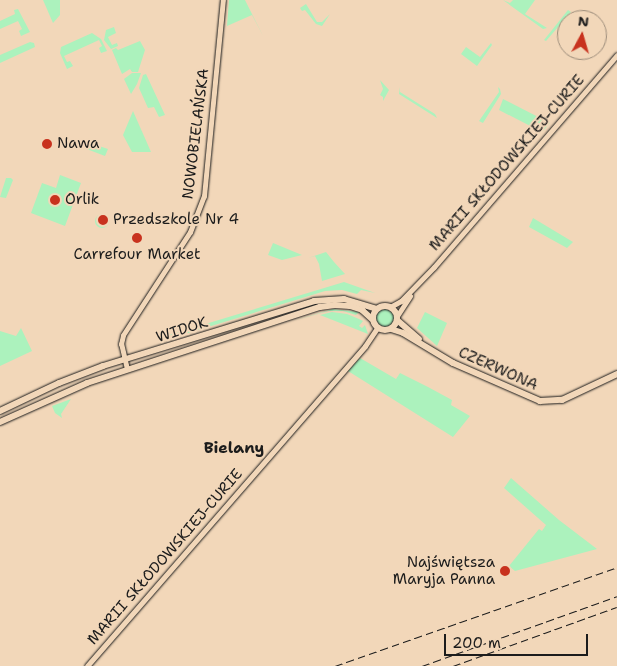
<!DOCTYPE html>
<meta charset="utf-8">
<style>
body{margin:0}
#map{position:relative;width:617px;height:666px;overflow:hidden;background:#f2d7b9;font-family:"Shantell Sans",sans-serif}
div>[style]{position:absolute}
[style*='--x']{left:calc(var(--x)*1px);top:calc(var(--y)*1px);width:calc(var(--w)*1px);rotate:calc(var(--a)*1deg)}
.green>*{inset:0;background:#acf2bd}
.round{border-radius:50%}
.roads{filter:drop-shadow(0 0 1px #1c1c1c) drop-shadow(0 0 1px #1c1c1c)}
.tertiary>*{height:5px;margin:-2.5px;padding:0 2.5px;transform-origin:2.5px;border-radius:2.5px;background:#f2d7b9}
.secondary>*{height:6px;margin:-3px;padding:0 3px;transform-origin:3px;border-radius:3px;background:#f2d7b9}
.secondary>.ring{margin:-3px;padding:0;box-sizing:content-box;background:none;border:6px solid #f2d7b9;border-radius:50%}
.rail>*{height:1px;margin-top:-0.5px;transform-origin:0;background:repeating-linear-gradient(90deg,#1c1c1c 0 8px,transparent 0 12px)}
.dots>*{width:14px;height:14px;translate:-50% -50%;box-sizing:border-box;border:2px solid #f2d7b9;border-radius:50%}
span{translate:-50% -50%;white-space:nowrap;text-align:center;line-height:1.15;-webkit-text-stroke:4px #f2d7b9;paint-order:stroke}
.street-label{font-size:15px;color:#1c1c1c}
.poi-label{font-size:15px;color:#1c1c1c}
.left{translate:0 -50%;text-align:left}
.right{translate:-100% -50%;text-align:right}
.neighbourhood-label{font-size:16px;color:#1c1c1c;font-weight:700}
.north{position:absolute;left:557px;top:10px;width:50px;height:50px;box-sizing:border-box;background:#f2d7b9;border:1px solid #9c8c7a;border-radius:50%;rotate:6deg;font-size:14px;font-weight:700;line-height:20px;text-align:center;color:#1c1c1c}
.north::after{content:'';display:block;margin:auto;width:18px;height:22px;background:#c8321e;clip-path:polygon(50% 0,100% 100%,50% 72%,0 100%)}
.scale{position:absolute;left:444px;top:634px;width:144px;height:22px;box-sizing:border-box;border:2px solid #1c1c1c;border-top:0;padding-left:6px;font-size:15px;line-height:18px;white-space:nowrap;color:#1c1c1c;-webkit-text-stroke:4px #f2d7b9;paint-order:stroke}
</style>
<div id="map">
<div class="green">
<i style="clip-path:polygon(43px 0,60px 0,60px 15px,53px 23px)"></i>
<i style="clip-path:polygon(229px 0,245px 0,263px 36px,252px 15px,227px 26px)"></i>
<i style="clip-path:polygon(503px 0,510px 3px,513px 0,535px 0,525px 14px,547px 28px,543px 29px)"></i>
<i style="clip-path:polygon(306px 4px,317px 22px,322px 22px,330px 14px,322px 26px,316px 24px,305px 10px,302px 11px,300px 8px)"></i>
<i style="clip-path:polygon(18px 9px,30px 32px,21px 36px,19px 31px,22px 29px,18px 21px,0 29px,0 21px,15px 14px,14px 10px)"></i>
<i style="clip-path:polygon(568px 10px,571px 12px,546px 41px,544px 40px)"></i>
<i style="clip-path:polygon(114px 27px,116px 33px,108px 37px,112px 45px,117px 43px,118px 46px,111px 49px,104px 40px,106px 30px)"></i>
<i style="clip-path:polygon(92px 33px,101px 39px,107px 51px,101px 53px,99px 48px,102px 46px,99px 40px,64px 56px,67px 62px,70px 61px,73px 66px,67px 69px,60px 53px,61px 47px)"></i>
<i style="clip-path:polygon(140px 41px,145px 50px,138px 72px,132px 72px,130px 69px,122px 74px,112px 50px,116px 48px,118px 50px)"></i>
<i style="clip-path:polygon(30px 42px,34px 43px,35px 47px,0 63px,0 55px)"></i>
<i style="clip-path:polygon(491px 43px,492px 45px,477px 66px,461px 54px,466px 47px,480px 57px)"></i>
<i style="clip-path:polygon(132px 73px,141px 73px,137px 84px,131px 94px,124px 79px)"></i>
<i style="clip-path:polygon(146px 74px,165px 115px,159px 117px,154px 107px,148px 108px,139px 88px,143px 75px)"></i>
<i style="clip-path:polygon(380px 80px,389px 90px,383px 101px,383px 97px,380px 95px,383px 89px)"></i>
<i style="clip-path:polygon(400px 87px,400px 92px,435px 114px,437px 118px,399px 94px)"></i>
<i style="clip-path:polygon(498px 87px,500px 89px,501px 94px,483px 123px,479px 121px,499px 92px)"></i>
<i style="clip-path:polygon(503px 99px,550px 123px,542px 132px,499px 110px)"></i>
<i style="clip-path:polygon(133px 111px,151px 152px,132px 152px,123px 135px)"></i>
<i style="clip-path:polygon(93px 144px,108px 149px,105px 156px,84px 148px)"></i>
<i style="clip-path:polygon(60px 175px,81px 183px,65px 226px,31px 213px,42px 183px,56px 188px)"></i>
<i style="clip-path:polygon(6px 178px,11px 178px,13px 180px,6px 198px,0 197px)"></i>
<i class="round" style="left:95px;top:214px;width:14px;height:14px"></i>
<i style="clip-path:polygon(533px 218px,573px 242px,567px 248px,529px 227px)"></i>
<i style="clip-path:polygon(273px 243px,302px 255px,282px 260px,268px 255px)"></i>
<i style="clip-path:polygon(326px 252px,334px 262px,345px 274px,322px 281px,319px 264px,315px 256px,308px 258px)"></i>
<i style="clip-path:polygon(344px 282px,375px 293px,361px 290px,357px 294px,342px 290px,325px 291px,172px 338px,169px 335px)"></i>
<i style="clip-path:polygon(333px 309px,359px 312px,356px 315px,343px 311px,328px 311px,293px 321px)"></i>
<i class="round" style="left:376px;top:309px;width:18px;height:18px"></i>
<i style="clip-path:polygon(332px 312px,347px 314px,359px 319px,363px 321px,359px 326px,362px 328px,365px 325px,368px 334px,320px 315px)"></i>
<i style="clip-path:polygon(425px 312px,447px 323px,437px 346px,417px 328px)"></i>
<i style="clip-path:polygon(21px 328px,32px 351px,0 366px,0 331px,16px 336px)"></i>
<i style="clip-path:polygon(360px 358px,396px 379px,400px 373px,428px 387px,452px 400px,451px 405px,470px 416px,453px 437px,348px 371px)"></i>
<i style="clip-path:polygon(71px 399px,61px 414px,62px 418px,55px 413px,52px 406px)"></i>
<i style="clip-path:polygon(511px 478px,559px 520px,597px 549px,515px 571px,509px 566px,539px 529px,542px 531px,546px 525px,504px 488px)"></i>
</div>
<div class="roads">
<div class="tertiary">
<i style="--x:390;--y:307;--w:13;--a:-29"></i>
<i style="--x:401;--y:301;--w:47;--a:-45.9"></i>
<i style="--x:434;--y:267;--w:280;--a:-49.2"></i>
<i style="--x:397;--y:316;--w:24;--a:-57"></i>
<i style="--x:127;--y:369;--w:26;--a:-103"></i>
<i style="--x:121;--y:344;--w:9;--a:-77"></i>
<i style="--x:123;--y:335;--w:123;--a:-57"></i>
<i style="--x:190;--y:232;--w:39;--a:-69"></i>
<i style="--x:204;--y:196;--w:197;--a:-84.5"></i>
<i style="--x:87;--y:666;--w:424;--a:-49"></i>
<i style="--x:365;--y:346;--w:22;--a:-56"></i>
</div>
<div class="secondary">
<i class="ring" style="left:373px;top:306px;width:18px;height:18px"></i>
<i style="--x:397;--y:320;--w:29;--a:41"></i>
<i style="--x:391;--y:329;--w:13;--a:18"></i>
<i style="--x:403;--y:333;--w:58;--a:31"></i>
<i style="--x:453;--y:363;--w:95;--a:23.6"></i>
<i style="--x:540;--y:401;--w:22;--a:-3"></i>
<i style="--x:562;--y:400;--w:61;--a:-25.3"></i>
<i style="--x:0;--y:411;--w:65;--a:-25.4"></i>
<i style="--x:59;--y:383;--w:47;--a:-21.1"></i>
<i style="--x:103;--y:366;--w:221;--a:-17.1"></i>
<i style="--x:314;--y:301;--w:30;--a:-4"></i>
<i style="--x:344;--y:299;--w:34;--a:17"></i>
<i style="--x:0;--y:422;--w:95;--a:-24.1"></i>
<i style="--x:87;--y:383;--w:245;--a:-18.1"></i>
<i style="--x:320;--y:307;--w:15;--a:-8"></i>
<i style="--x:335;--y:305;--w:15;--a:4"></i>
<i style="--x:350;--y:306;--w:13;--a:18"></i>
<i style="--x:362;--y:310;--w:13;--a:42"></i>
</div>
</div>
<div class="rail">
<i style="--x:335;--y:666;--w:299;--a:-19.3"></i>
<i style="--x:422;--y:666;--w:207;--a:-19.7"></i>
<i style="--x:453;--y:666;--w:174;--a:-19.8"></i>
</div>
<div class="dots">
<i style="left:47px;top:144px;background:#c8321e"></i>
<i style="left:55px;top:200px;background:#c8321e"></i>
<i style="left:103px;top:220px;background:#c8321e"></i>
<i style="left:137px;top:238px;background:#c8321e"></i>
<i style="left:505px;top:571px;background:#c8321e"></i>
</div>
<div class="street-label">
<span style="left:196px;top:134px;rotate:-83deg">NOWOBIELAŃSKA</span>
<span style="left:507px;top:163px;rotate:-49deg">MARII SKŁODOWSKIEJ-CURIE</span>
<span style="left:182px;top:330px;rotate:-18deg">WIDOK</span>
<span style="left:498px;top:369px;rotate:24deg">CZERWONA</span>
<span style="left:165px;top:557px;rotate:-49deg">MARII SKŁODOWSKIEJ-CURIE</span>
</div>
<div class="poi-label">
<span class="left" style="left:57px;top:144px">Nawa</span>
<span class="left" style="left:65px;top:200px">Orlik</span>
<span class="left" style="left:113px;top:220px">Przedszkole Nr 4</span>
<span style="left:137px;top:255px">Carrefour Market</span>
<span class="right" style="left:495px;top:571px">Najświętsza<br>Maryja Panna</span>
</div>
<div class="neighbourhood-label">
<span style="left:234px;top:448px">Bielany</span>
</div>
<div class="north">N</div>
<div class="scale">200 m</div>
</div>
